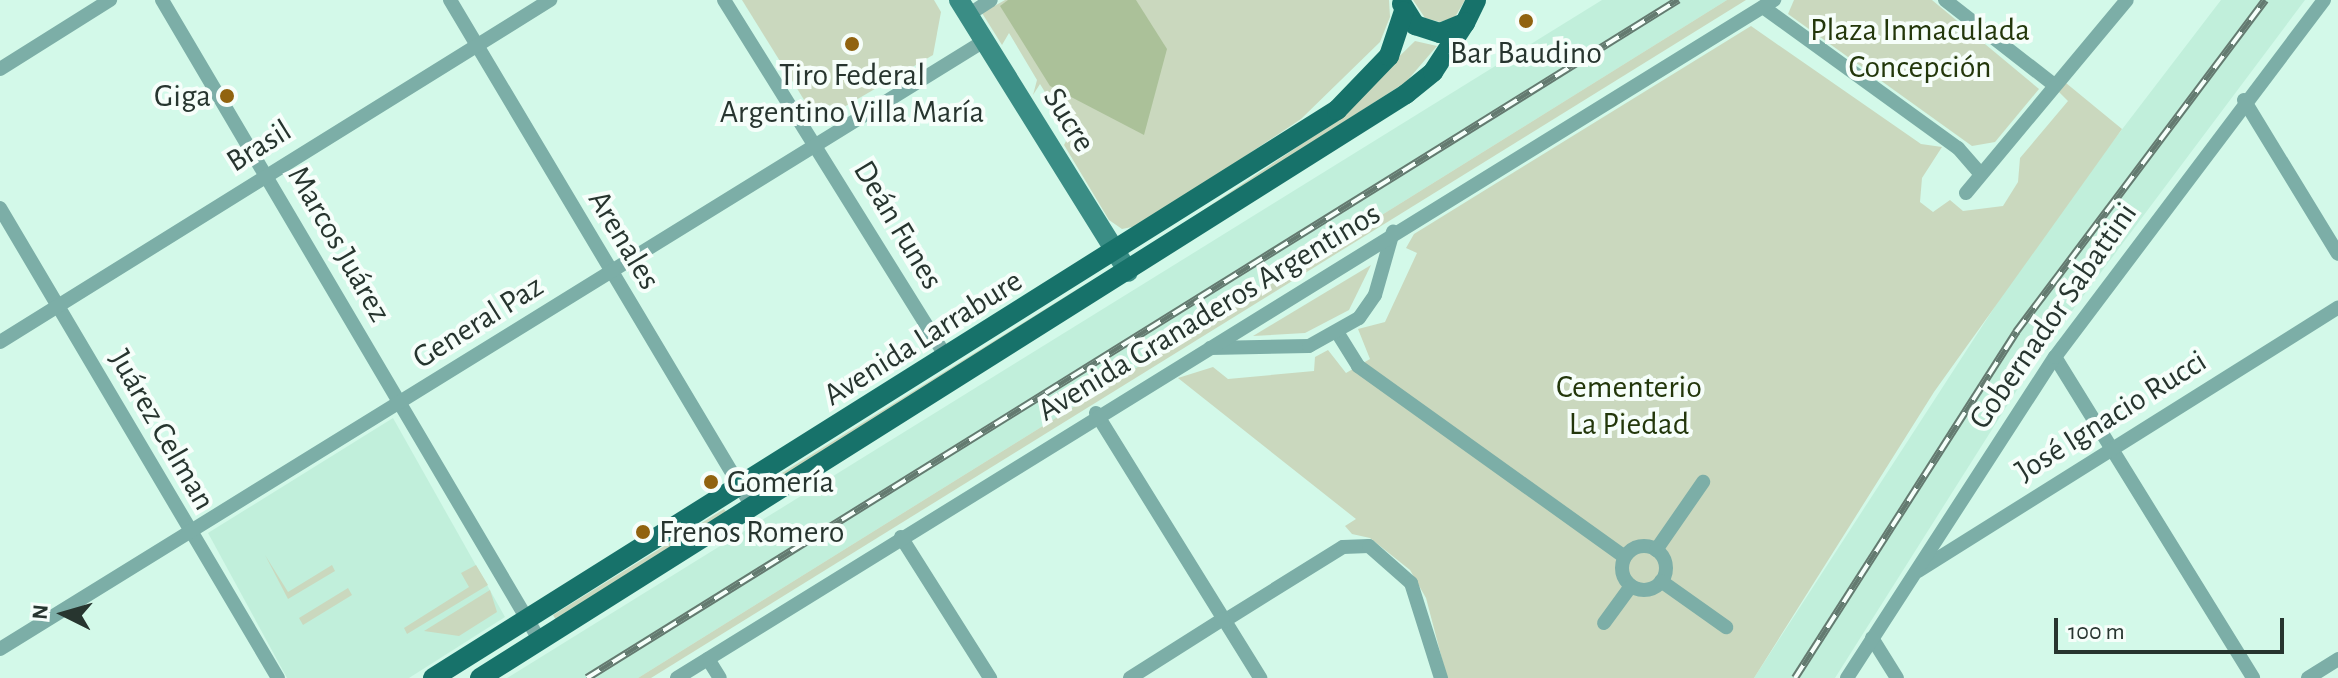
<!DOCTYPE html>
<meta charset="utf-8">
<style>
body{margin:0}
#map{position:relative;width:2338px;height:678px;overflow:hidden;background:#d3f9e9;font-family:"Alegreya Sans",sans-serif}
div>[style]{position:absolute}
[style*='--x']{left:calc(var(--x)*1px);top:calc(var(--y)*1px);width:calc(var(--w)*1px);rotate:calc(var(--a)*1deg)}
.built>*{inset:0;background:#c1efdb}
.green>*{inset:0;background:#cad8be}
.forest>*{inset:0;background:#abc199}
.street>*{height:14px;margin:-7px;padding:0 7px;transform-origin:7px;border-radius:7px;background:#7caea7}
.street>.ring{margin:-7px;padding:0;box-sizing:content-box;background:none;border:14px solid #7caea7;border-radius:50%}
.secondary>*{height:20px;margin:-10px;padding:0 10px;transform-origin:10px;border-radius:10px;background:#3a8d85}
.primary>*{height:20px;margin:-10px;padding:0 10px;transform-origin:10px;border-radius:10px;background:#17726a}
.rail>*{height:8px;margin-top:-4px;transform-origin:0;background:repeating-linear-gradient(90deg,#f6fefa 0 15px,#647a70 0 30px);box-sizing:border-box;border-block:2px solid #647a70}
.dots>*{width:22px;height:22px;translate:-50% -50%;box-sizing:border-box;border:4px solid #f6fefa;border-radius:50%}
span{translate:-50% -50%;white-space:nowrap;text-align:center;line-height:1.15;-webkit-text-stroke:8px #f6fefa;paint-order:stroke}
.park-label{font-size:32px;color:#23370b}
.poi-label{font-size:32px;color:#27352f}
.right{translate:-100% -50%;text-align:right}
.left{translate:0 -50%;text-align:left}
.street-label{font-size:32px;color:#27352f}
.north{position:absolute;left:24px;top:574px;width:80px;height:80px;-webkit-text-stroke:6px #f6fefa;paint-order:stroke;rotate:275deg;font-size:22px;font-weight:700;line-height:32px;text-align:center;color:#27352f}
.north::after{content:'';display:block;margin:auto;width:28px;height:36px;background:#27352f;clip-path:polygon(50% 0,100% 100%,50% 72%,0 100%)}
.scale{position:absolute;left:2054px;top:618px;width:230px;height:36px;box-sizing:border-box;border:4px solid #27352f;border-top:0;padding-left:10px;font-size:24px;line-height:28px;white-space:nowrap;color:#27352f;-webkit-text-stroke:6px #f6fefa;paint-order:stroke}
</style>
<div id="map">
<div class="built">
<i style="clip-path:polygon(1602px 0,1727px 0,638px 678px,507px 678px)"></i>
<i style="clip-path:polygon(2221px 0,2305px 0,2039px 355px,1835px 678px,1754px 678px,2042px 234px)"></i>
<i style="clip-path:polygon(393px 418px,505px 617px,409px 678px,287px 678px,208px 533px)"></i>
</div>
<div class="green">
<i style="clip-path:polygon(742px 0,934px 0,941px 12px,933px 55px,844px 107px,806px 103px)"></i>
<i style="clip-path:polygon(1005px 0,1389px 0,1390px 17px,1380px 42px,1301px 119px,1142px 225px,1122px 229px,1109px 220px,1064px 145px,1070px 133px,1040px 84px,1033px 95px,1037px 80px,1009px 33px,1002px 45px,982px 13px)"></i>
<i style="clip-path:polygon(1413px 0,1465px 0,1455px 17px,1440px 22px,1425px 18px)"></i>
<i style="clip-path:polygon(1727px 0,1746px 0,651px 678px,638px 678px)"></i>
<i style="clip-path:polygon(1794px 0,1932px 0,2039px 89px,1995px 142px,1972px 146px,1788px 14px)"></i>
<i style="clip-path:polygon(1751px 26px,1921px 144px,1942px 147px,1922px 178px,1920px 202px,1933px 212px,1950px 200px,1963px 211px,2003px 206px,2018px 182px,2020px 158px,2068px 101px,2059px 92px,2066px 83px,2122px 129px,1934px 392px,1754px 678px,1447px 678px,1426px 598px,1410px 570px,1370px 538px,1352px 534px,1345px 526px,1356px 519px,1178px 378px,1213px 367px,1228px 379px,1314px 371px,1315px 357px,1328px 350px,1346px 373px,1370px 359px,1358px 329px,1385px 322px,1417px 253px,1406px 248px,1414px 234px)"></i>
<i style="clip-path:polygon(1415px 41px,1437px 46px,1406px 82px,1141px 252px,1327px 127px)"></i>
<i style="clip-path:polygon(1371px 265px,1349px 310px,1305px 333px,1253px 336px)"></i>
<i style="clip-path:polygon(1092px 280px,763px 491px,761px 486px)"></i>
<i style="clip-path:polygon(724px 509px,727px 513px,556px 620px,553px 615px)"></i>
<i style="clip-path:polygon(265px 555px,288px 592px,332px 565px,335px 571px,288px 599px)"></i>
<i style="clip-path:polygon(476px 565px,488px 585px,407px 634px,404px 628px,469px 587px,461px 573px)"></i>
<i style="clip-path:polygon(348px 588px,352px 595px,303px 625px,299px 618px)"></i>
<i style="clip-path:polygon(490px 590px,497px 612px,459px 636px,424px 631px)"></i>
</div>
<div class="forest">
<i style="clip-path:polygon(1008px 0,1136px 0,1167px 49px,1144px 135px,1050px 86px,1000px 6px)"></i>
</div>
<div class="street">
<i style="--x:162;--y:0;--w:744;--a:59.47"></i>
<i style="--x:450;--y:0;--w:592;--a:59.19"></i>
<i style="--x:724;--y:0;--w:422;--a:58.1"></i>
<i style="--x:1945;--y:0;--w:138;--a:37.9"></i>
<i style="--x:1763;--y:7;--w:241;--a:35.9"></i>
<i style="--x:1958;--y:148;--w:33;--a:49"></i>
<i style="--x:968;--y:15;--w:27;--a:-33"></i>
<i style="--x:0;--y:69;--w:130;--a:-32.1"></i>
<i style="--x:2244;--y:100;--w:180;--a:58.6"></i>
<i style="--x:1966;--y:193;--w:251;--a:-50.2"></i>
<i style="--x:0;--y:208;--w:546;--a:59.4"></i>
<i style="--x:1337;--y:332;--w:40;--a:58"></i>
<i style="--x:1358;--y:366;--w:328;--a:35.6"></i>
<i style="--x:0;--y:342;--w:648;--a:-31.87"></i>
<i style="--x:1210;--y:348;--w:99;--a:-1.2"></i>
<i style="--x:1309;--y:346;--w:57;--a:-29.2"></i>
<i style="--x:1359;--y:318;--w:28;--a:-55"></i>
<i style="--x:1375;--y:295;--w:66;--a:-74.1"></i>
<i style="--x:2055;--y:357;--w:377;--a:58.3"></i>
<i style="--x:1096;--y:413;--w:312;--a:58.2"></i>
<i style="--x:901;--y:537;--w:167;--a:57.7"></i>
<i class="ring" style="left:1622px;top:546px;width:30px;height:30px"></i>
<i style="--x:1656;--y:550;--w:83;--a:-55.3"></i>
<i style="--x:1918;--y:571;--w:496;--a:-32.1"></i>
<i style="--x:1661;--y:581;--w:80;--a:35.3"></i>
<i style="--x:1224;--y:621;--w:140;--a:-31.9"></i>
<i style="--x:1343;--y:547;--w:26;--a:-2"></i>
<i style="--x:1369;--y:546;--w:56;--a:41.4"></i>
<i style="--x:1411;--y:583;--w:100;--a:72.5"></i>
<i style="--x:1604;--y:623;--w:46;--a:-53.9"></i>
<i style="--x:1872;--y:638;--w:47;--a:58"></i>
<i style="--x:0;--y:649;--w:1157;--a:-31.71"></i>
<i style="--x:708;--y:659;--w:22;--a:58"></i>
<i style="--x:677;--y:678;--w:1290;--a:-31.72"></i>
<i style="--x:1130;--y:678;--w:110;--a:-32.4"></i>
<i style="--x:1847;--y:678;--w:382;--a:-57.1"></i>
<i style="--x:2055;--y:357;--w:447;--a:-53"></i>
<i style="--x:2308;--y:678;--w:36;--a:-32"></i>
</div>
<div class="secondary">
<i style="--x:959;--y:0;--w:320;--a:58.1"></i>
</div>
<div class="primary">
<i style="--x:1402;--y:4;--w:25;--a:58"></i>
<i style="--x:1415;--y:25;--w:26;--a:18"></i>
<i style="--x:1440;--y:33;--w:27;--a:-22"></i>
<i style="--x:1465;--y:23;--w:25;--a:-64"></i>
<i style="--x:433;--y:678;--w:1068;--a:-32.14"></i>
<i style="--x:1337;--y:110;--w:75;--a:-46.1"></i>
<i style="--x:1389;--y:56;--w:47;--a:-71.6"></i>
<i style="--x:480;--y:678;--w:1095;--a:-32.24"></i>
<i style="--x:1406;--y:94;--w:35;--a:-39"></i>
<i style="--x:1433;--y:72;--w:59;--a:-56.9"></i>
</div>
<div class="rail">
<i style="--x:587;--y:678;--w:1285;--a:-31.86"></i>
<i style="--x:1795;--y:678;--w:411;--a:-57.4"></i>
<i style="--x:2016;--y:332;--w:415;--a:-53.1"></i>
</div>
<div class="dots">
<i style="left:1526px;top:21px;background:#91630f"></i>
<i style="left:852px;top:44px;background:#91630f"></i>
<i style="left:227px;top:96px;background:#91630f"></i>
<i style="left:711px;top:482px;background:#91630f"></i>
<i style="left:643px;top:532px;background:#91630f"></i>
</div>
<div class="park-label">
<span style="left:1920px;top:49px">Plaza Inmaculada<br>Concepción</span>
<span style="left:1629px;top:406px">Cementerio<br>La Piedad</span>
</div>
<div class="poi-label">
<span style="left:1526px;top:53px">Bar Baudino</span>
<span style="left:852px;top:94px">Tiro Federal<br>Argentino Villa María</span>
<span class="right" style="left:211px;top:96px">Giga</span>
<span class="left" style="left:727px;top:482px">Gomería</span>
<span class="left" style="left:659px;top:532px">Frenos Romero</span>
</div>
<div class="street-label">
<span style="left:1069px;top:120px;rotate:58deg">Sucre</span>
<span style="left:259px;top:146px;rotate:-32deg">Brasil</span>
<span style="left:898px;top:225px;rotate:59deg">Deán Funes</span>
<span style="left:624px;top:240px;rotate:59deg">Arenales</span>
<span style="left:339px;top:244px;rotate:60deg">Marcos Juárez</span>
<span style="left:1209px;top:312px;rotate:-31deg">Avenida Granaderos Argentinos</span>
<span style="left:2053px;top:316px;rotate:-55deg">Gobernador Sabattini</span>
<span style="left:478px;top:322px;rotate:-32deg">General Paz</span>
<span style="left:923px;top:338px;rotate:-32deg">Avenida Larrabure</span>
<span style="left:2111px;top:416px;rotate:-32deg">José Ignacio Rucci</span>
<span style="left:162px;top:430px;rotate:60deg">Juárez Celman</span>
</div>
<div class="north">N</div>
<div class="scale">100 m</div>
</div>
